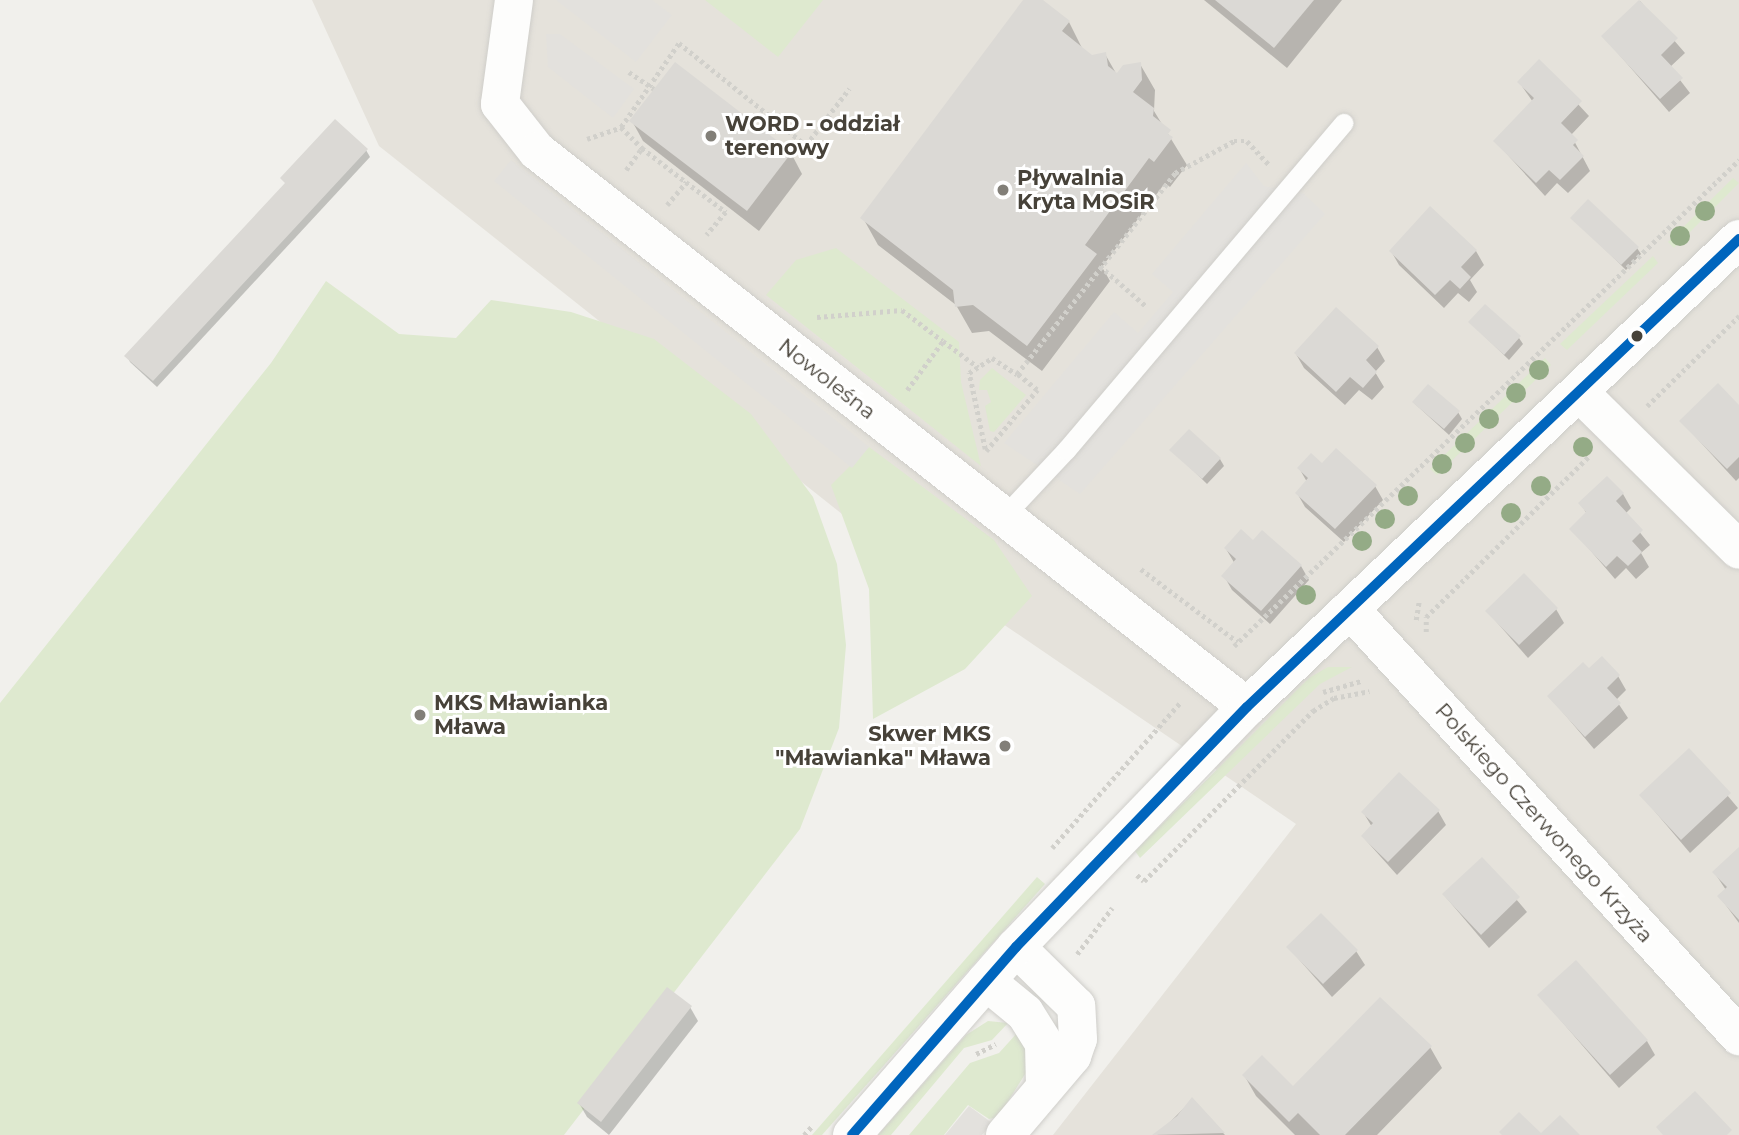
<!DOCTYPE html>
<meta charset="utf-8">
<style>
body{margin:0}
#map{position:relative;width:1739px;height:1135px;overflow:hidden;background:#f1f0ec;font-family:Montserrat,sans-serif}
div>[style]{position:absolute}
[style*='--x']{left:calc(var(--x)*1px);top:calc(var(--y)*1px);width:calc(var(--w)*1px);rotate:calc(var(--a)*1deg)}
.residential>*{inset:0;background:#e5e2db}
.green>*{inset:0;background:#dee9cf}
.parking>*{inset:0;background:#e3e1dd}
.shadow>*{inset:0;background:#0003}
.building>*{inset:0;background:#dbd9d5}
.path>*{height:4.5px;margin-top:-2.25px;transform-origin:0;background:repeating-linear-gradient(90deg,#d1d0cb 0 3.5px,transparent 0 7px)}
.roads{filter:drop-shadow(0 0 2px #cfceca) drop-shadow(0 0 2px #cfceca)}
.service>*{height:19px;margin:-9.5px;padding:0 9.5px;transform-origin:9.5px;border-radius:9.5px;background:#fdfdfc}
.minor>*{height:38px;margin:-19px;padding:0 19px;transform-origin:19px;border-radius:19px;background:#fdfdfc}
.tertiary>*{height:38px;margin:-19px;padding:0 19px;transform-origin:19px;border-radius:19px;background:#fdfdfc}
.bus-1>*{height:10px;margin:-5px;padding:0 5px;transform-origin:5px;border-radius:5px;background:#0065bd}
.trees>*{width:20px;height:20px;margin:-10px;border-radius:50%;background:#94ab86}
.dots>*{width:19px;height:19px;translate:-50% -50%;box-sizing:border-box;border:4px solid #fff;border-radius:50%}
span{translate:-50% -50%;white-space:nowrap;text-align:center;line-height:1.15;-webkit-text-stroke:6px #fff;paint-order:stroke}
.poi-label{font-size:21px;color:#474239;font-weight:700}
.left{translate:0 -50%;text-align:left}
.right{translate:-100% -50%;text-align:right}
.street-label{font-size:21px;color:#474239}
</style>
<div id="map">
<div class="residential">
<i style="clip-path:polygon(312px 0,1739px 0,1739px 1135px,1053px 1135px,1296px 824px,842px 514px,379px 146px)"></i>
</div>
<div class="green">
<i style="clip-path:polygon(705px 0,823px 0,778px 57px)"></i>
<i style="clip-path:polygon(1733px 178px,1739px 183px,1674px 248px,1668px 242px)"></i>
<i style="clip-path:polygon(836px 248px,959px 342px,961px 382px,981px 466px,766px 295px,796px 260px)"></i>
<i style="clip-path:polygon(1653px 256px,1658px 263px,1567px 350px,1560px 344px)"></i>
<i style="clip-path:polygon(326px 281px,399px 334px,456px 338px,491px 300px,571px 312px,654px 339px,751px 414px,813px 497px,837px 564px,846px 645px,839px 728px,800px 829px,564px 1135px,0 1135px,0 703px,271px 363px)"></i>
<i style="clip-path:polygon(1545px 358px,1551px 365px,1437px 475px,1430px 469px)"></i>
<i style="clip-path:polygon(992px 368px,1026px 395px,994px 432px,990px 431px,985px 406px,991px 402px,987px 390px,979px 390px,980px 380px)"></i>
<i style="clip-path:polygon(869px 447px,994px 540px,1032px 596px,965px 669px,873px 719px,869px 589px,831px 485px)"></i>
<i style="clip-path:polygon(1328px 667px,1352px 667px,1320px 684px,1140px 858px,1135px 851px,1309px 678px)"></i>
<i style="clip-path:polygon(1037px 877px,1045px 884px,822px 1135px,812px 1135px)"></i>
<i style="clip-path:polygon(988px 1021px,1008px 1023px,992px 1040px,964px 1048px,891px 1135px,878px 1135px,966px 1035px)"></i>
<i style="clip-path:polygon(1019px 1031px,1024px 1036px,1029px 1068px,998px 1117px,989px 1119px,968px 1105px,944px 1135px,909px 1135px,970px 1063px,999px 1053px)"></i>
</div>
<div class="parking">
<i style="clip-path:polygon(556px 0,652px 0,672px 15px,636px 62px)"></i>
<i style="clip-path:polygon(546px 34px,560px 34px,634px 89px,613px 118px,548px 67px)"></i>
<i style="clip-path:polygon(511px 160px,869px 447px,852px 468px,494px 181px)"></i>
<i style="clip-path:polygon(1246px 163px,1264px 186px,1303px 193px,1325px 214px,1080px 494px,1004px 443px,1114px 312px,1138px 333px,1173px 292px,1152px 274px)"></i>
<i style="clip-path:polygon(969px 1106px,992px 1123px,982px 1135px,945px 1135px)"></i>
</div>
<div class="shadow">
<i style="clip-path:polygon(1025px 0,1040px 0,1069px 22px,1083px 50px,1092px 57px,1105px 54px,1117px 75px,1140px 64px,1155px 90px,1154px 111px,1187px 165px,1170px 187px,1165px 183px,1102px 267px,1110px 281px,1042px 371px,989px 331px,972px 333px,956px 305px,878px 245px,863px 218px)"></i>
<i style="clip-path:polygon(1204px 0,1342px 0,1287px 68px)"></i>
<i style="clip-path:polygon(1640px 1px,1685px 53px,1670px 67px,1690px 93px,1669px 112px,1603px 36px)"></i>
<i style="clip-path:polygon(1539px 62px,1589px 116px,1571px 135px,1590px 171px,1568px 193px,1557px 183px,1545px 196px,1495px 141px,1533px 102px,1519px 82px)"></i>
<i style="clip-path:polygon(632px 121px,791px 153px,802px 174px,759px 231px,643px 141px)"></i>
<i style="clip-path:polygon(366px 150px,370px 157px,157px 387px,130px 362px,127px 356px,286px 185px)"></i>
<i style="clip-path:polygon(1573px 218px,1637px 248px,1641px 254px,1626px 270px)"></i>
<i style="clip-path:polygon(1391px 251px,1476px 251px,1484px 265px,1470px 280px,1477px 292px,1469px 302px,1458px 293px,1444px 308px,1399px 265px)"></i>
<i style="clip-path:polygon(1471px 323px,1519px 338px,1523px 344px,1509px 360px)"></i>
<i style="clip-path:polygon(1377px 347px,1385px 361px,1375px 372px,1384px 387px,1372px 400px,1359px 390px,1345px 405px,1304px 368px,1296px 354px)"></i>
<i style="clip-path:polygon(1414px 403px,1458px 412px,1462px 419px,1449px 435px)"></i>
<i style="clip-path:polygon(1739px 407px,1739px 478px,1736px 481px,1681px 421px)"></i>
<i style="clip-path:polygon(1172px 450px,1220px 459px,1224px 466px,1207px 484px)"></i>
<i style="clip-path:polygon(1322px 465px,1375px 486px,1383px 500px,1344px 542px,1305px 507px,1297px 493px,1307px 482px,1299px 468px)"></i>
<i style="clip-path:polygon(1623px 494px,1631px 508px,1625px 514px,1650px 545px,1641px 553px,1649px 567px,1636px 579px,1626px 568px,1615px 579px,1572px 529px,1587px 514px,1580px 503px)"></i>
<i style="clip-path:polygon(1262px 532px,1301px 566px,1309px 580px,1270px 624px,1232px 590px,1224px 576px,1235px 564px,1226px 549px,1253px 542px)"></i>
<i style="clip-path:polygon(1556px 609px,1564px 623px,1528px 658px,1487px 611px)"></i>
<i style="clip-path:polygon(1589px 671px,1618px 676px,1626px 690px,1616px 700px,1628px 718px,1594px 749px,1549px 696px)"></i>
<i style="clip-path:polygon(1689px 750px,1738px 808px,1690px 853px,1641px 795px)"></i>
<i style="clip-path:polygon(1438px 811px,1446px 825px,1397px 875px,1363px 837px,1372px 827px,1363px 812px)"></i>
<i style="clip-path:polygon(1739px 849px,1739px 923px,1719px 896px,1726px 890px,1714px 872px)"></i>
<i style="clip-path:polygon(1482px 859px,1527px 912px,1489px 948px,1444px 895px)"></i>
<i style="clip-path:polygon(1288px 947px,1356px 951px,1365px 965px,1332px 997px)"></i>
<i style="clip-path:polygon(1539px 995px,1647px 1041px,1655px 1055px,1619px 1088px)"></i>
<i style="clip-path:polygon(690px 1007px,698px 1021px,609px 1135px,587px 1117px,579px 1103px)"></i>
<i style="clip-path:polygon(1430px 1047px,1442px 1068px,1377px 1135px,1295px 1135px,1256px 1096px,1244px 1075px,1293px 1088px)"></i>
<i style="clip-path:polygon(1192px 1100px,1225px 1135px,1157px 1135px)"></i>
</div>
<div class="building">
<i style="clip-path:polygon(1023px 0,1043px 0,1070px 21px,1062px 31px,1092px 55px,1106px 52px,1108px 66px,1117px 73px,1123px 65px,1141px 62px,1142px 80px,1133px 92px,1154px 108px,1153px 116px,1171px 130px,1168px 134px,1173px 137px,1154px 162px,1149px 158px,1085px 245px,1097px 254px,1027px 346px,973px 305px,955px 307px,953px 290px,860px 218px)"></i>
<i style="clip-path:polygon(1215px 0,1314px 0,1274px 48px)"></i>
<i style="clip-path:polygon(1639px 0,1678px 38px,1661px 55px,1683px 78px,1660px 99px,1601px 36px)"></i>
<i style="clip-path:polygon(1539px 59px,1582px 101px,1561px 123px,1578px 140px,1573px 145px,1584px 156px,1560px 180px,1549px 170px,1536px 183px,1493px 141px,1534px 98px,1517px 82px)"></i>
<i style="clip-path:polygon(675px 62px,792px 152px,747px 211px,629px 121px)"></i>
<i style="clip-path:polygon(335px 119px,368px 149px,153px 381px,124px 356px,285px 183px,280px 178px)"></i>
<i style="clip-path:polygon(1588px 199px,1639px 247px,1621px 265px,1570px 218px)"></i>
<i style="clip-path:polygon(1430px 206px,1477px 250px,1461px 267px,1471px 277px,1460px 289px,1450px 280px,1435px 295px,1389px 251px)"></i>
<i style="clip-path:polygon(1485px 304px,1521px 336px,1504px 355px,1468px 322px)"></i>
<i style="clip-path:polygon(1336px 307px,1379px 346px,1366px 360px,1377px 372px,1363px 388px,1350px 377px,1336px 392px,1294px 353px)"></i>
<i style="clip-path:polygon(1718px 383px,1739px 405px,1739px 457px,1727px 469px,1679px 421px)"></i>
<i style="clip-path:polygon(1428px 384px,1460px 411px,1444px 429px,1412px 402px)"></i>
<i style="clip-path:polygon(1189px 429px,1221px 458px,1202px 479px,1169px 450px)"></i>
<i style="clip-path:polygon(1336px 448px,1377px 485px,1335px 529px,1295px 493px,1308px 478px,1297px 468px,1311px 453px,1322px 463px)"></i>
<i style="clip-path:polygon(1607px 476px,1624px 493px,1616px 501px,1643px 530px,1632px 541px,1642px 552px,1628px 566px,1617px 556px,1606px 567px,1569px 529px,1586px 512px,1578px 503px)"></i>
<i style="clip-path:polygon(1241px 529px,1253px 540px,1262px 530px,1302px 565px,1261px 611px,1221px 576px,1236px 559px,1224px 548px)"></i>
<i style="clip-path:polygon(1524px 573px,1558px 608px,1519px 645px,1485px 611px)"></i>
<i style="clip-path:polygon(1602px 656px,1620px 675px,1607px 688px,1621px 703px,1585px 737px,1547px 696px,1583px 662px,1589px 668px)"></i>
<i style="clip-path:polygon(1689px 748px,1731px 793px,1681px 840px,1639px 795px)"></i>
<i style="clip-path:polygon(1399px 772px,1440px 810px,1388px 862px,1361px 836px,1373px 823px,1361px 812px)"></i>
<i style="clip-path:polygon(1739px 847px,1739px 920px,1717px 896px,1727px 887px,1712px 872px)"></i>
<i style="clip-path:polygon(1482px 857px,1520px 897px,1481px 935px,1442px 894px)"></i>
<i style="clip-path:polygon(1321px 913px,1358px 950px,1323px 984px,1286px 947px)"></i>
<i style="clip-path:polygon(1576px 960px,1648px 1040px,1610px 1075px,1537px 995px)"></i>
<i style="clip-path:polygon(667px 987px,692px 1006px,601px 1122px,577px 1103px)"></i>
<i style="clip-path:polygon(1380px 997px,1432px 1046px,1345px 1135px,1320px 1135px,1298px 1113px,1289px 1122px,1242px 1075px,1262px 1055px,1293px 1086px)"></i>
<i style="clip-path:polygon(1695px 1091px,1732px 1130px,1727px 1135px,1663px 1135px,1656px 1127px)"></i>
<i style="clip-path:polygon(1192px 1097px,1225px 1133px,1152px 1135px,1177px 1116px)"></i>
<i style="clip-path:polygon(1519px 1112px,1541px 1133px,1560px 1115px,1580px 1135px,1502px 1135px,1499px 1132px)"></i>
</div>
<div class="path">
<i style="--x:629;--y:72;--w:30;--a:34"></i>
<i style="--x:621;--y:127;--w:102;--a:-55.4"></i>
<i style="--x:679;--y:43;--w:163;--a:38.8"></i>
<i style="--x:806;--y:145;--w:71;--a:-52.5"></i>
<i style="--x:587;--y:139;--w:36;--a:-19"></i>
<i style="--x:621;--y:127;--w:30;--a:45"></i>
<i style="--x:626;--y:170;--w:27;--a:-54"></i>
<i style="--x:642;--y:148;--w:56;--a:37.7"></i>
<i style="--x:667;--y:205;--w:30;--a:-50"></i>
<i style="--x:686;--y:182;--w:50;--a:36.9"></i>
<i style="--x:726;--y:212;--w:30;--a:130"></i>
<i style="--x:1100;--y:266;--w:62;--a:41.1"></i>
<i style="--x:817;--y:317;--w:85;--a:-4.7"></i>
<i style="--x:902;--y:310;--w:51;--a:37.1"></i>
<i style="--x:907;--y:390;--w:61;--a:-53.7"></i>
<i style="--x:943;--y:341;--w:44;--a:36.6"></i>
<i style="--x:1647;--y:406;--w:129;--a:-44.4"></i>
<i style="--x:985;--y:449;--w:78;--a:-101.9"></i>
<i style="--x:969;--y:373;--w:27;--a:-33"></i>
<i style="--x:992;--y:358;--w:30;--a:33"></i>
<i style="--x:986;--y:451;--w:80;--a:-50.1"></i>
<i style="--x:1037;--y:390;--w:26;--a:-141"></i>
<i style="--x:1017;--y:374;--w:256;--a:-51.8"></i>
<i style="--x:1175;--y:173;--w:67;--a:-28.5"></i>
<i style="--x:1234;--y:141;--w:13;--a:0"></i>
<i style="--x:1247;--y:141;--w:34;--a:47"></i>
<i style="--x:1141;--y:569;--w:121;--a:37"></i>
<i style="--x:1416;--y:620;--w:19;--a:-81"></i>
<i style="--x:1426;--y:632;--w:15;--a:-90"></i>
<i style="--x:1426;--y:617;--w:228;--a:-44.6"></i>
<i style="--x:1234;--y:646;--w:701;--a:-43.9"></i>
<i style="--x:1323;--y:692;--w:40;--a:-16"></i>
<i style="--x:1052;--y:848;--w:193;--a:-48.6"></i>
<i style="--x:1137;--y:875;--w:9;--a:41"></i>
<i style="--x:1144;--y:881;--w:240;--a:-45.2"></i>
<i style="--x:1313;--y:711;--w:25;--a:-32"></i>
<i style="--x:1334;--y:698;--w:36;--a:-11"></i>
<i style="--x:1077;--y:954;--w:58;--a:-52.7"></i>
<i style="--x:976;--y:1054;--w:22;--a:-27"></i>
<i style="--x:804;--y:1135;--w:13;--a:-48"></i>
</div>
<div class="roads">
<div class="service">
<i style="--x:1003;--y:517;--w:92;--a:-46.8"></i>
<i style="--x:1066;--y:450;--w:429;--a:-49.7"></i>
</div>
<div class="minor">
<i style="--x:514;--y:0;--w:105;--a:97.7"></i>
<i style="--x:500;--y:104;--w:60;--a:51.8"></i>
<i style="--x:537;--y:151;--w:902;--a:38.06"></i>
<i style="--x:1580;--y:393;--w:223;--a:44.6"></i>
<i style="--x:1350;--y:609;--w:578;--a:47.67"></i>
<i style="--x:986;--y:981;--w:50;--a:39.4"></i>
<i style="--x:1025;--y:1013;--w:36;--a:58"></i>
<i style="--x:1044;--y:1044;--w:42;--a:88.6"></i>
<i style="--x:1005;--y:1135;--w:104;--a:-49.7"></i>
<i style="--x:1072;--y:1056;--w:18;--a:-71"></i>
<i style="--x:1078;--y:1039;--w:33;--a:-93"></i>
<i style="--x:1076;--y:1006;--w:84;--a:-135.5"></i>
</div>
<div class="tertiary">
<i style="--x:852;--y:1135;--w:249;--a:-48.9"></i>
<i style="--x:1016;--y:947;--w:333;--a:-46.1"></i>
<i style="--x:1247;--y:707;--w:679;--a:-43.57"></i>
</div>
</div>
<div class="bus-1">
<i style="--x:852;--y:1135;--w:249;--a:-48.9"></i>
<i style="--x:1016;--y:947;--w:333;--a:-46.1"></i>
<i style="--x:1247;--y:707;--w:679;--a:-43.57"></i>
</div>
<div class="trees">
<i style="left:1705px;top:211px"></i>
<i style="left:1680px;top:236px"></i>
<i style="left:1539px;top:370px"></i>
<i style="left:1516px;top:393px"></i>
<i style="left:1489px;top:419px"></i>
<i style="left:1465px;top:443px"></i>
<i style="left:1583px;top:447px"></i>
<i style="left:1442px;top:464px"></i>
<i style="left:1541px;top:486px"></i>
<i style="left:1408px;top:496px"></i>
<i style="left:1511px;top:513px"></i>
<i style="left:1385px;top:519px"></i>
<i style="left:1362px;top:541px"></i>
<i style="left:1306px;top:595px"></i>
</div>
<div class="dots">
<i style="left:711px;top:136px;background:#827f78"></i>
<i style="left:1003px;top:190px;background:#827f78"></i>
<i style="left:1637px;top:336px;background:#474239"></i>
<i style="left:420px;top:715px;background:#827f78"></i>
<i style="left:1005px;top:746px;background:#827f78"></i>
</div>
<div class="poi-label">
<span class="left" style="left:725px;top:136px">WORD - oddział<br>terenowy</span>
<span class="left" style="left:1017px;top:190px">Pływalnia<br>Kryta MOSiR</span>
<span class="left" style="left:434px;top:715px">MKS Mławianka<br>Mława</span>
<span class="right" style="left:991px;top:746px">Skwer MKS<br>"Mławianka" Mława</span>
</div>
<div class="street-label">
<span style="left:827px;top:379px;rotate:38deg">Nowoleśna</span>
<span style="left:1544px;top:823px;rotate:48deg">Polskiego Czerwonego Krzyża</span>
</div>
</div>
